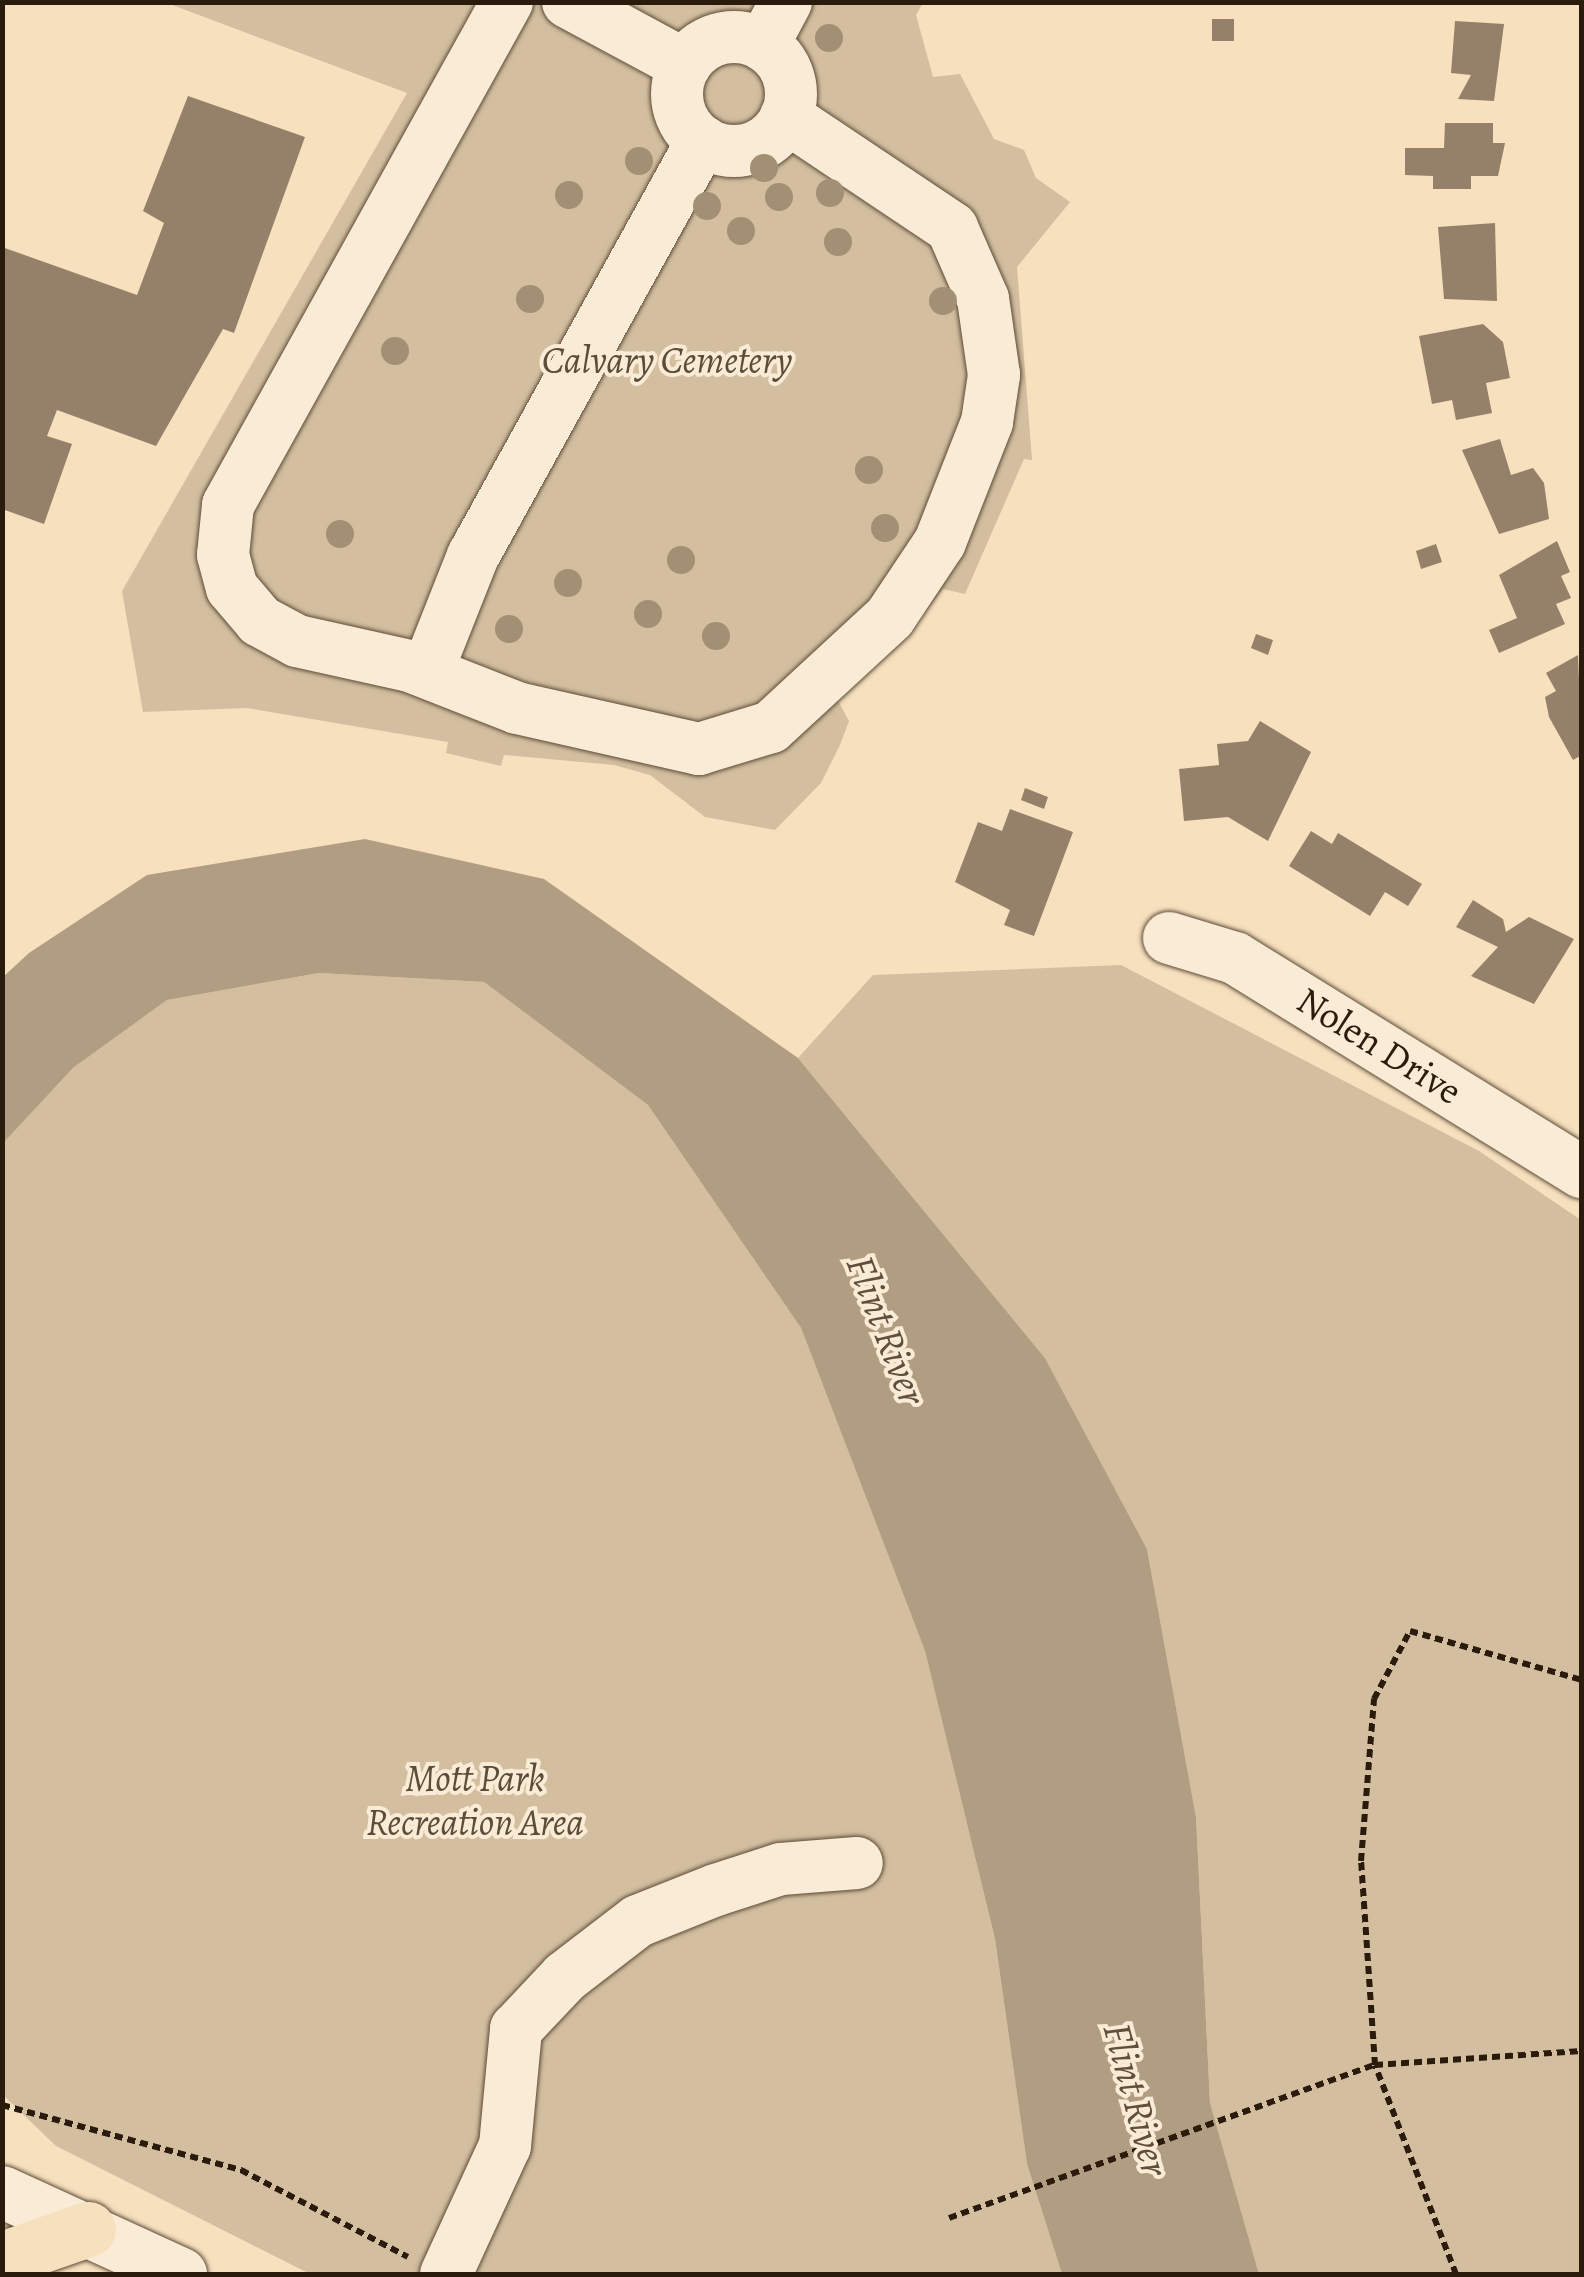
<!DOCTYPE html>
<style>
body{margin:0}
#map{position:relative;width:1584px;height:2277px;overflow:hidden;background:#f6e0be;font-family:Alegreya,serif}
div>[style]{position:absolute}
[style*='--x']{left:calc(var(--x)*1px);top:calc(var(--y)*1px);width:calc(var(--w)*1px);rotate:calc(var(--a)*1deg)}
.green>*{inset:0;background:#d3bfa0}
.water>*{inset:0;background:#b19d81}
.building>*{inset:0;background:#958169}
.path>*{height:6px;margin-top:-3px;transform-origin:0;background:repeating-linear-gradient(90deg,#2b1b0c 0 8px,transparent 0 13px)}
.roads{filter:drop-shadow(0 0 2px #5e4c38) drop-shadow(0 0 2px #5e4c38)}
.minor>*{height:52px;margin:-26px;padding:0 26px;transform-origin:26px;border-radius:26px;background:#f9ebd5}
.minor>.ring{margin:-26px;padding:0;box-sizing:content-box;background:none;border:52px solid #f9ebd5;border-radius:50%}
.major>*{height:55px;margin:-27.5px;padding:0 27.5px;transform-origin:27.5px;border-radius:27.5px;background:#f6e0be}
.trees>*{width:28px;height:28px;margin:-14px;border-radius:50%;background:#a28f74}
span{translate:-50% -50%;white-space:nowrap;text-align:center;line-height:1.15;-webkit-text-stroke:8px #f9ebd5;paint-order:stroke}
.park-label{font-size:38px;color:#5d4c38;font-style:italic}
.street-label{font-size:38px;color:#2b1b0c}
.water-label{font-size:40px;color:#614f3b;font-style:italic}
.frame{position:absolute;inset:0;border:5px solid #2b1b0c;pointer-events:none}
</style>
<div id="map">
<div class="green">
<i style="clip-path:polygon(167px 3px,923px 3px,916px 15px,933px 77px,960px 74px,994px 139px,1024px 150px,1036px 178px,1070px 202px,1017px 267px,1032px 460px,1024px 459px,965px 594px,943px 589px,913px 627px,834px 693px,849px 721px,840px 745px,821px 783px,775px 830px,705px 817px,650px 775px,614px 765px,504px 755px,501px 766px,446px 753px,448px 742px,247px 708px,143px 712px,122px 591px,407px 93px)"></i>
<i style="clip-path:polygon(1121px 965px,1479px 1151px,1581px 1220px,1581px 2274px,1259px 2274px,1210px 2103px,1196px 1817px,1147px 1549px,1045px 1358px,798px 1058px,873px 975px)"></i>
<i style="clip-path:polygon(319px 973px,484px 982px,648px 1105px,801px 1328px,925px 1651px,995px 1939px,1027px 2164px,1062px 2274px,310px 2274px,56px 2146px,3px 2095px,2px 1143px,73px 1068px,167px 1000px)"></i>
</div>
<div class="water">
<i style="clip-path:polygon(365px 839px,544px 879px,798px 1058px,1045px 1358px,1147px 1549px,1196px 1817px,1210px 2103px,1259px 2274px,1062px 2274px,1027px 2164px,995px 1939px,925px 1651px,801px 1328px,648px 1105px,484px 982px,319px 973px,167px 1000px,73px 1068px,3px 1143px,3px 977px,29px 953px,147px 875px)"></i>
</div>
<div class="building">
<i style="clip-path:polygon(1212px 19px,1234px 19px,1234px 41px,1212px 41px)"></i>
<i style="clip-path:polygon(1455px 21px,1504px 24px,1494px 101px,1458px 99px,1471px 75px,1451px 73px)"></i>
<i style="clip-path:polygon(188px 96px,305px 137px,234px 333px,223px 329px,156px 446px,57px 410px,47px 436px,72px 444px,44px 524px,2px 509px,2px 247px,137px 295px,164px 223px,143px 211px)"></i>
<i style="clip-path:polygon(1445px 123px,1493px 123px,1493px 143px,1505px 143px,1498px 176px,1471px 176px,1471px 189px,1433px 189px,1433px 176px,1405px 175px,1405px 148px,1444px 148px)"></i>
<i style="clip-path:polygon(1495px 223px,1497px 301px,1444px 299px,1438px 227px)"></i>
<i style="clip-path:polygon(1483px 324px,1503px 342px,1510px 378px,1486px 383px,1492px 413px,1456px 420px,1452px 400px,1432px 404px,1419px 336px)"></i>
<i style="clip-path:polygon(1500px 439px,1511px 475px,1533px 468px,1544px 483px,1549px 519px,1499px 534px,1462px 450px)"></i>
<i style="clip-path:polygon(1557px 541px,1570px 572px,1561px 576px,1571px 598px,1556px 604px,1565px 624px,1499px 653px,1489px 630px,1517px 618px,1499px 575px)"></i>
<i style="clip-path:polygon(1436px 544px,1442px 562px,1421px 569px,1416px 551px)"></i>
<i style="clip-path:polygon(1256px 634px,1273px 640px,1268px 655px,1251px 648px)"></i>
<i style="clip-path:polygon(1578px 655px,1582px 755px,1573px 760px,1549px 717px,1545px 697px,1556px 691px,1546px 673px)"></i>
<i style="clip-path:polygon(1260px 721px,1311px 752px,1268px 841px,1228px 817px,1184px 821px,1179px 769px,1219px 765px,1217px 744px,1248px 741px)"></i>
<i style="clip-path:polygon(1025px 788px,1048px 797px,1044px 809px,1021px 800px)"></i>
<i style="clip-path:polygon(1010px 809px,1073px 832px,1034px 936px,1004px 925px,1010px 910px,955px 882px,978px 822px,1002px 831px)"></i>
<i style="clip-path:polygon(1311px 831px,1332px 844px,1338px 833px,1422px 884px,1408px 906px,1385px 892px,1370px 916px,1289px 866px)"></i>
<i style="clip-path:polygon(1473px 900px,1503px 919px,1506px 932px,1529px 917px,1574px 939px,1534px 1004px,1471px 976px,1498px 947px,1456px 927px)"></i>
</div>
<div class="path">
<i style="--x:2;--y:2105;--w:248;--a:15.2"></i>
<i style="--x:241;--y:2170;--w:188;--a:27.5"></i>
<i style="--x:949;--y:2218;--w:453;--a:-19.8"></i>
<i style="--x:1375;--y:2065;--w:207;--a:-3.9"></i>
<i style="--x:1456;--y:2274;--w:224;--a:-111.2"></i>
<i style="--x:1375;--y:2065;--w:204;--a:-93.9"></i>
<i style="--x:1361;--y:1861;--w:163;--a:-85.4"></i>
<i style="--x:1374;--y:1699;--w:77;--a:-62.1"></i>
<i style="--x:1410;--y:1631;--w:179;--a:15.9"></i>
</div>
<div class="roads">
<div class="minor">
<i style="--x:507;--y:2;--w:575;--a:119.02"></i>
<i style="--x:228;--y:505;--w:50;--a:95.7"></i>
<i style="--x:223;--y:555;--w:34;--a:75"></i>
<i style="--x:232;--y:588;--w:43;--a:49.7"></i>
<i style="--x:260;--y:621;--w:42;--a:28.4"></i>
<i style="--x:297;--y:641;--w:116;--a:12.5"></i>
<i style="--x:410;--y:666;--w:115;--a:21.4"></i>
<i style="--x:517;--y:708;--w:187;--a:12.7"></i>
<i style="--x:699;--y:749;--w:75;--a:-17"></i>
<i style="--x:771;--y:727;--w:162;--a:-42.7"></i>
<i style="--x:890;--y:617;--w:90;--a:-56.3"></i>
<i style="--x:940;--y:542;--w:129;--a:-68.6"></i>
<i style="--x:987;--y:422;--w:48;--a:-81.5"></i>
<i style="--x:994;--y:375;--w:77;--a:-98.2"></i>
<i style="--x:983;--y:299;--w:77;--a:-113.6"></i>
<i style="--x:952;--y:228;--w:200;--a:-146.2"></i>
<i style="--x:568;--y:2;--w:133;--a:28.3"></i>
<i class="ring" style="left:677px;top:37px;width:62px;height:62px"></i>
<i style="--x:763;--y:45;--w:49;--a:-61.9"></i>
<i style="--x:427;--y:672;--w:125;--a:-68.4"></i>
<i style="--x:473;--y:556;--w:474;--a:-61.1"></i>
<i style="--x:1169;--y:938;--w:69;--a:16.9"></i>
<i style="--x:1235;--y:958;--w:408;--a:31.7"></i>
<i style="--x:2;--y:2192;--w:197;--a:24.6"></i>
<i style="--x:446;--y:2274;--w:141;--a:-65.3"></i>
<i style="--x:505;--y:2146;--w:118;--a:-84.6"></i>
<i style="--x:516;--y:2029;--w:71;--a:-46.7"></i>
<i style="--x:565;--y:1977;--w:92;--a:-37.5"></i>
<i style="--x:638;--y:1921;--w:84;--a:-21.7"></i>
<i style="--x:716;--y:1890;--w:68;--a:-17.9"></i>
<i style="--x:781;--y:1869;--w:76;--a:-4.5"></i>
</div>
<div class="major">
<i style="--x:2;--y:2259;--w:91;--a:-19.2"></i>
</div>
</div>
<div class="trees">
<i style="left:829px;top:38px"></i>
<i style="left:639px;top:161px"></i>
<i style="left:764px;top:168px"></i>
<i style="left:830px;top:193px"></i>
<i style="left:569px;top:195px"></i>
<i style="left:779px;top:197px"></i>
<i style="left:707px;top:206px"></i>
<i style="left:741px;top:231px"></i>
<i style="left:838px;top:242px"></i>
<i style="left:530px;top:299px"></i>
<i style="left:943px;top:301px"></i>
<i style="left:395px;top:351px"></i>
<i style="left:869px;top:470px"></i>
<i style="left:885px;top:528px"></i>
<i style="left:340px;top:534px"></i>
<i style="left:681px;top:560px"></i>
<i style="left:568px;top:583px"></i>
<i style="left:648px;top:614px"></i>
<i style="left:509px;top:629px"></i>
<i style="left:716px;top:636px"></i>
</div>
<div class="park-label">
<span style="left:667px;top:361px">Calvary Cemetery</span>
<span style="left:475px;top:1801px">Mott Park<br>Recreation Area</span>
</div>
<div class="street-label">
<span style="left:1379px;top:1046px;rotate:32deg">Nolen Drive</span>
</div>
<div class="water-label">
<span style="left:886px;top:1330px;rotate:69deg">Flint River</span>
<span style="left:1136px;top:2099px;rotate:75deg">Flint River</span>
</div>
<div class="frame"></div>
</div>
